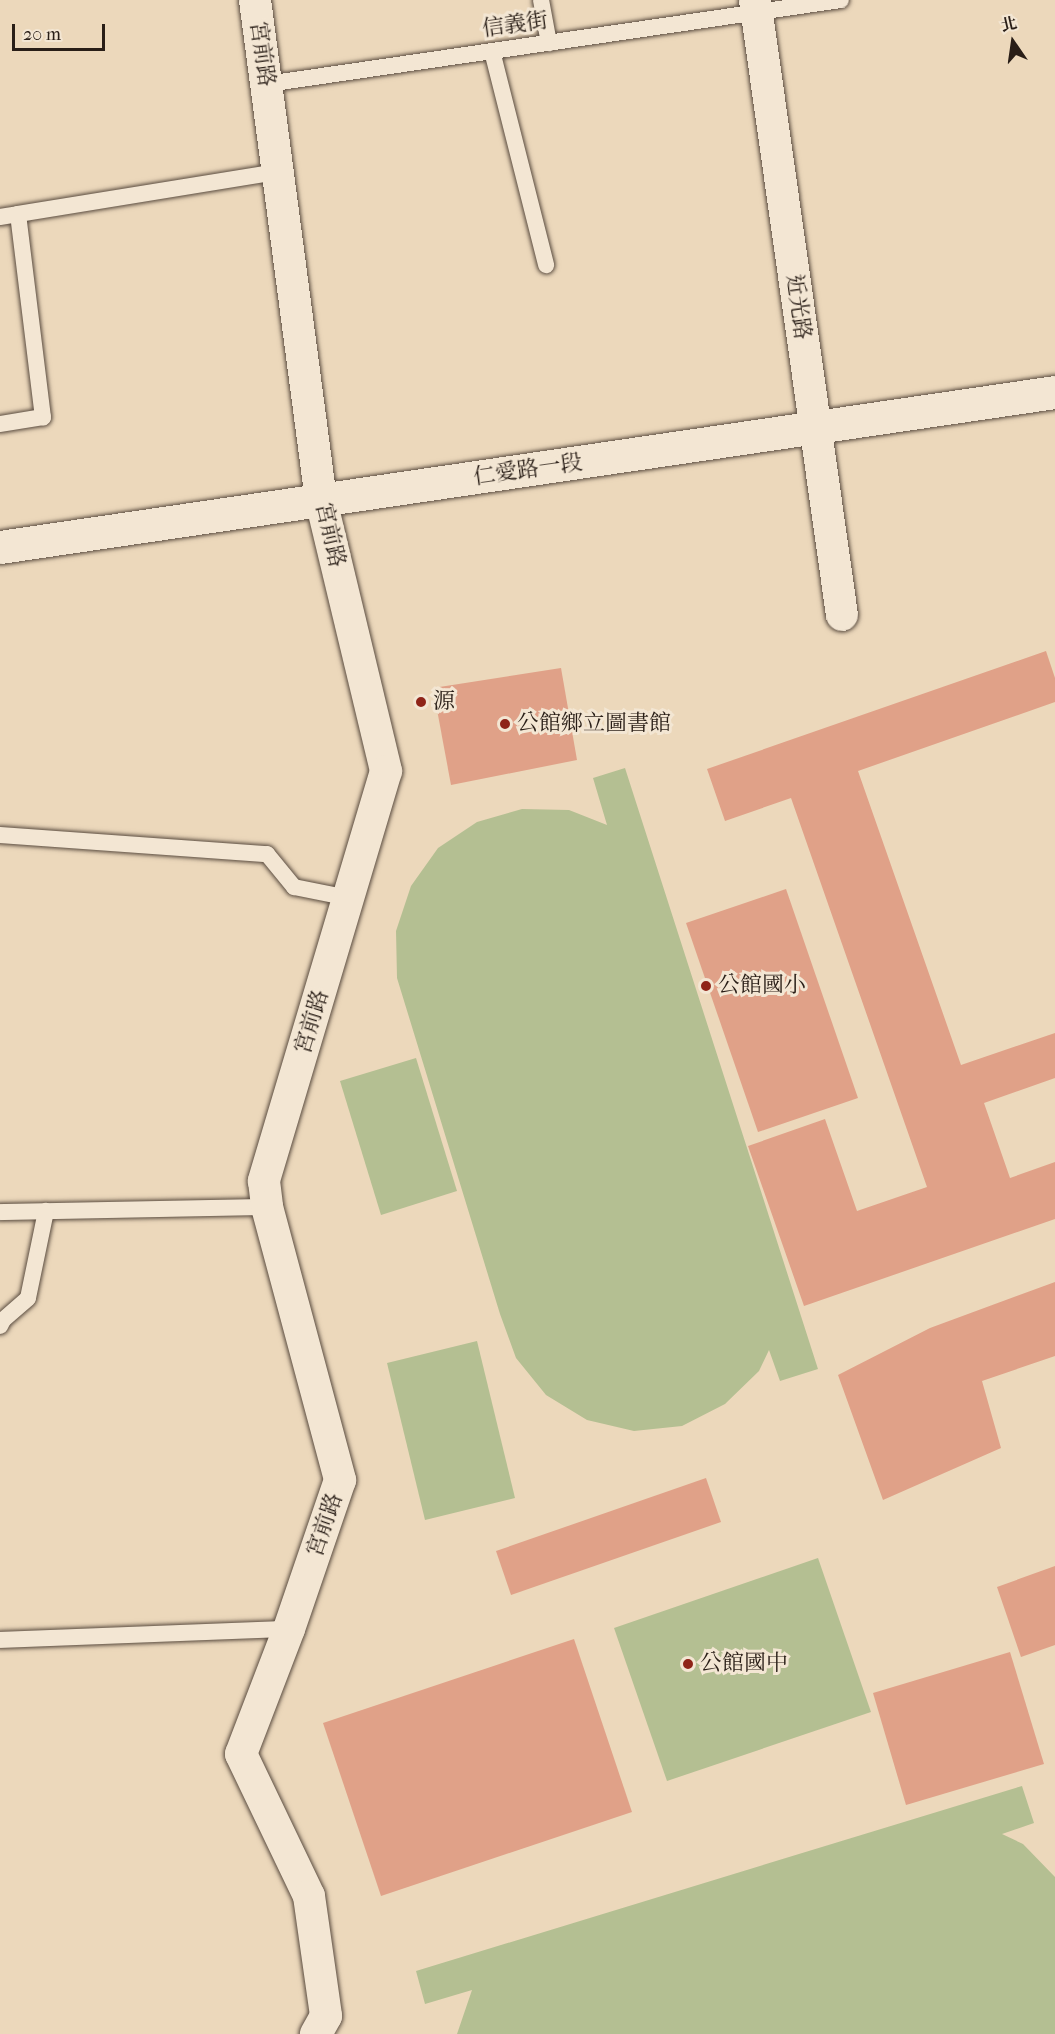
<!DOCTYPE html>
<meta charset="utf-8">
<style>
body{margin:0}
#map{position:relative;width:1055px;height:2034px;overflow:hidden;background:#ecd8bb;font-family:"IM FELL French Canon","Noto Serif TC",serif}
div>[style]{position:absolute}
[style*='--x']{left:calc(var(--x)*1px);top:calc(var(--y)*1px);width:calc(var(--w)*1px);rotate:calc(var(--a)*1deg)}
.green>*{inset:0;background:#b4bf92}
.building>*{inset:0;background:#e0a188}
.roads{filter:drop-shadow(0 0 2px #5a4c40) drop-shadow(0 0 2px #5a4c40)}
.service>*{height:16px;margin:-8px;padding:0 8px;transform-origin:8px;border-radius:8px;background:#f3e6d3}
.minor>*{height:32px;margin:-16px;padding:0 16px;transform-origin:16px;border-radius:16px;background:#f3e6d3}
.tertiary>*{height:33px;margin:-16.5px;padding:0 16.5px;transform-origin:16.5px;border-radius:16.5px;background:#f3e6d3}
.dots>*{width:16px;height:16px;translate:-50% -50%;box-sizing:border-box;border:3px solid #f3e6d3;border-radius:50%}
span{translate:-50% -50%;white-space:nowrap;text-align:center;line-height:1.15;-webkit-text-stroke:6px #f3e6d3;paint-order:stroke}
.street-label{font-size:22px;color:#291e17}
.poi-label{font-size:22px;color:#291e17}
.left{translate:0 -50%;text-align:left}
.north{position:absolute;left:983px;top:12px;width:60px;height:60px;-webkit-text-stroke:4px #f3e6d3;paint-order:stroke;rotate:347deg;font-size:16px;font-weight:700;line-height:24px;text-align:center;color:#291e17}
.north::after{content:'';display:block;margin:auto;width:21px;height:27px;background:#291e17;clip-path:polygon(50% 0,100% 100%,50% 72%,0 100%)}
.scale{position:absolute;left:12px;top:24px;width:93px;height:27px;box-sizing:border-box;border:3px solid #291e17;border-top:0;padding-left:8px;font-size:18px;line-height:21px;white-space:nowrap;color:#291e17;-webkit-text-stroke:4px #f3e6d3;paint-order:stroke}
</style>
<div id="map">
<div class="green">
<i style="clip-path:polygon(625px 768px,818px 1369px,780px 1381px,769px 1350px,759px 1371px,725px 1404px,682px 1426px,634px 1431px,587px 1420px,546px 1395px,516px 1358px,500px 1314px,397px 978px,396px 931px,411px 886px,438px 848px,477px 822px,522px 809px,569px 810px,607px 825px,593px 778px)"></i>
<i style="clip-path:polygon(416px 1058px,457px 1191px,381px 1215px,340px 1081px)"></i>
<i style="clip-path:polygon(477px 1341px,515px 1498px,425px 1520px,387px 1363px)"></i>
<i style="clip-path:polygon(818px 1558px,871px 1712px,667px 1781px,614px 1628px)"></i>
<i style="clip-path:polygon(1022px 1786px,1034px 1823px,1002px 1834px,1023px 1844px,1055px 1877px,1055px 2034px,457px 2034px,472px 1990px,425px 2004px,416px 1971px)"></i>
</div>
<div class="building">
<i style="clip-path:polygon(1046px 651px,1055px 678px,1055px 702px,858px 771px,961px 1065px,1055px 1033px,1055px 1078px,984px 1103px,1010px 1178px,1055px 1162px,1055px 1219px,804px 1306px,748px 1146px,825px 1119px,857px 1211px,927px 1187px,791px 798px,725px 821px,707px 769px)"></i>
<i style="clip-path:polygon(561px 668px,577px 760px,451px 785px,433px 688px)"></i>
<i style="clip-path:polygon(786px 889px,858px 1098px,758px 1132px,686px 923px)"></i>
<i style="clip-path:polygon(1055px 1282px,1055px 1356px,982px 1381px,1001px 1448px,883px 1500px,838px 1375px,930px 1328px)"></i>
<i style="clip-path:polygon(706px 1478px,721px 1522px,511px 1595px,496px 1551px)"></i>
<i style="clip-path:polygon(1055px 1566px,1055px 1645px,1021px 1657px,997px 1587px)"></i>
<i style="clip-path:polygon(574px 1639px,632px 1812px,381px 1896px,323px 1723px)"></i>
<i style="clip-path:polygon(1010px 1652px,1044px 1764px,906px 1805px,873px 1693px)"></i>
</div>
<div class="roads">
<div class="service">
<i style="--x:541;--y:0;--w:44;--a:79.5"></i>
<i style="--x:492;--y:51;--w:221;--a:75.8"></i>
<i style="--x:267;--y:84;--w:580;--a:-8.33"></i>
<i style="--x:18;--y:214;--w:263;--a:-9.2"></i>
<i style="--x:0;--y:217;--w:18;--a:-9"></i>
<i style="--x:18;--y:214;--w:205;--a:83"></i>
<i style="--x:43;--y:417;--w:44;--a:170.8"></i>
<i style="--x:0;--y:835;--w:268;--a:4.1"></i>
<i style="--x:267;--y:854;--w:43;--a:50.7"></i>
<i style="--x:294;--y:887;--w:56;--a:11.3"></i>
<i style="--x:0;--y:1212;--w:267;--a:-1.1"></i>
<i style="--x:0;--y:1326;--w:7;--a:-63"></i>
<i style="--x:3;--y:1320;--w:33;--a:-41"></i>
<i style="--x:28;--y:1298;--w:89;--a:-78.3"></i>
<i style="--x:0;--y:1640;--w:289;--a:-2.2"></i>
</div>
<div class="minor">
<i style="--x:255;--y:0;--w:504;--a:82.48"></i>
<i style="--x:321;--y:500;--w:279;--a:76.5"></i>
<i style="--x:386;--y:771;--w:428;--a:106.6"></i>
<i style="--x:264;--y:1181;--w:26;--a:83"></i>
<i style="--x:267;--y:1207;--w:283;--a:75"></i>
<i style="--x:340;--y:1480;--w:157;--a:108.9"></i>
<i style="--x:289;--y:1629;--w:134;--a:111"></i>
<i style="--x:241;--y:1754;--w:157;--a:64.4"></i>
<i style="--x:309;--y:1896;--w:121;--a:81.9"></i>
<i style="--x:326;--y:2016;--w:21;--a:119"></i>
<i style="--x:755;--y:0;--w:621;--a:81.95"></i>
</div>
<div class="tertiary">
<i style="--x:0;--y:547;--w:1066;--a:-8.36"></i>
</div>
</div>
<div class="dots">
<i style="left:421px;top:702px;background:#8f2418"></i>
<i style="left:505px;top:724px;background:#8f2418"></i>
<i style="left:706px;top:986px;background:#8f2418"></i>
<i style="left:688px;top:1664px;background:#8f2418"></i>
</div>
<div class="street-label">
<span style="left:515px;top:25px;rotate:-8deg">信義街</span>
<span style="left:262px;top:54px;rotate:82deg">宮前路</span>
<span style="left:798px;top:307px;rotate:82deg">近光路</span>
<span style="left:528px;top:470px;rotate:-8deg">仁愛路一段</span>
<span style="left:330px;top:535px;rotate:77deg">宮前路</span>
<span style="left:312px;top:1022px;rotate:-73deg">宮前路</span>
<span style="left:325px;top:1525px;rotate:-71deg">宮前路</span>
</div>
<div class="poi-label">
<span class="left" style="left:433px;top:702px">源</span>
<span class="left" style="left:517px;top:724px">公館鄉立圖書館</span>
<span class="left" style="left:718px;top:986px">公館國小</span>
<span class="left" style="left:700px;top:1664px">公館國中</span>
</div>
<div class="north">北</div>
<div class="scale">20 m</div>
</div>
